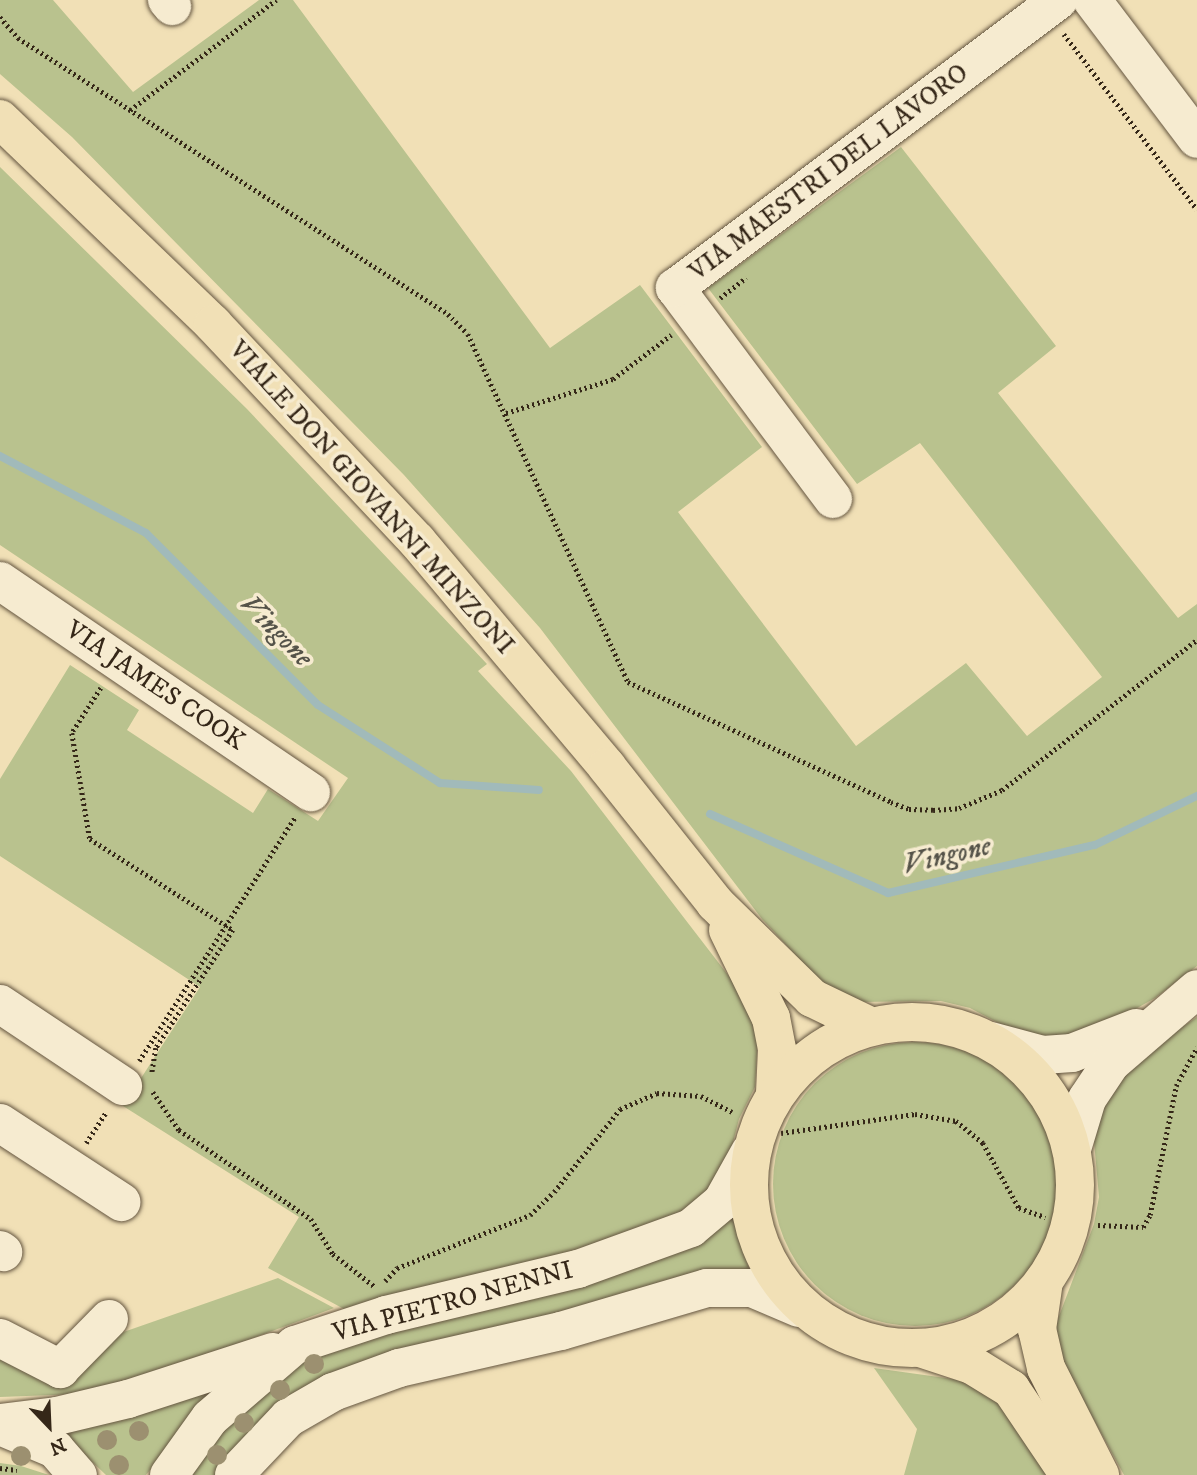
<!DOCTYPE html>
<style>
body{margin:0}
#map{position:relative;width:1197px;height:1475px;overflow:hidden;background:#f1e0b6;font-family:"IM FELL DW Pica",serif}
div>[style]{position:absolute}
[style*='--x']{left:calc(var(--x)*1px);top:calc(var(--y)*1px);width:calc(var(--w)*1px);rotate:calc(var(--a)*1deg)}
.green>*{inset:0;background:#b9c28e}
.round{border-radius:50%}
.stream>*{height:8px;margin:-4px;padding:0 4px;transform-origin:4px;border-radius:4px;background:#a1baba}
.path>*{height:4.5px;margin-top:-2.25px;transform-origin:0;background:repeating-linear-gradient(90deg,#352718 0 2px,transparent 0 5.5px)}
.roads{filter:drop-shadow(0 0 2px #645540) drop-shadow(0 0 2px #645540)}
.minor>*{height:38px;margin:-19px;padding:0 19px;transform-origin:19px;border-radius:19px;background:#f6ebd0}
.major>*{height:38px;margin:-19px;padding:0 19px;transform-origin:19px;border-radius:19px;background:#f1e0b6}
.major>.ring{margin:-19px;padding:0;box-sizing:content-box;background:none;border:38px solid #f1e0b6;border-radius:50%}
.trees>*{width:20px;height:20px;margin:-10px;border-radius:50%;background:#9c9070}
span{translate:-50% -50%;white-space:nowrap;text-align:center;line-height:1.15;-webkit-text-stroke:7px #f6ebd0;paint-order:stroke}
.street-label{font-size:26px;color:#352718}
.water-label{font-size:28px;color:#555349;font-style:italic}
.north{position:absolute;left:14px;top:1391px;width:70px;height:70px;-webkit-text-stroke:5px #f6ebd0;paint-order:stroke;rotate:157deg;font-size:19px;font-weight:700;line-height:28px;text-align:center;color:#352718}
.north::after{content:'';display:block;margin:auto;width:24px;height:32px;background:#352718;clip-path:polygon(50% 0,100% 100%,50% 72%,0 100%)}
</style>
<div id="map">
<div class="green">
<i style="clip-path:polygon(0 0,53px 0,133px 92px,259px 0,293px 0,550px 348px,640px 285px,762px 447px,678px 512px,856px 746px,966px 663px,1027px 736px,1102px 677px,920px 443px,857px 484px,708px 288px,901px 147px,1056px 346px,998px 393px,1178px 618px,1197px 604px,1197px 966px,1155px 998px,1084px 1038px,1021px 1035px,970px 1008px,941px 1001px,856px 1002px,829px 991px,762px 919px,540px 628px,404px 475px,72px 137px,0 74px)"></i>
<i style="clip-path:polygon(0 167px,247px 409px,487px 664px,478px 671px,571px 771px,738px 988px,758px 1037px,755px 1087px,739px 1119px,729px 1158px,708px 1197px,663px 1225px,504px 1272px,344px 1309px,268px 1268px,299px 1217px,123px 1106px,200px 987px,0 856px,0 779px,70px 665px,139px 710px,127px 730px,253px 813px,268px 789px,318px 821px,348px 778px,0 545px)"></i>
<i style="clip-path:polygon(1197px 1017px,1197px 1475px,1124px 1475px,1060px 1358px,1056px 1324px,1094px 1224px,1099px 1197px,1093px 1130px,1118px 1071px)"></i>
<i class="round" style="left:773px;top:1042px;width:284px;height:284px"></i>
<i style="clip-path:polygon(733px 1210px,750px 1273px,388px 1358px,225px 1475px,187px 1475px,232px 1414px,294px 1362px)"></i>
<i style="clip-path:polygon(278px 1278px,334px 1308px,105px 1393px,0 1397px,0 1349px,29px 1365px)"></i>
<i style="clip-path:polygon(874px 1368px,960px 1380px,1003px 1405px,1048px 1475px,904px 1475px,917px 1429px)"></i>
<i style="clip-path:polygon(217px 1388px,146px 1475px,106px 1475px,67px 1438px,67px 1430px)"></i>
<i style="clip-path:polygon(0 1463px,21px 1466px,49px 1475px,0 1475px)"></i>
</div>
<div class="stream">
<i style="--x:0;--y:456;--w:165;--a:27.8"></i>
<i style="--x:146;--y:533;--w:243;--a:45"></i>
<i style="--x:318;--y:705;--w:145;--a:32.6"></i>
<i style="--x:440;--y:783;--w:99;--a:4"></i>
<i style="--x:710;--y:814;--w:195;--a:23.9"></i>
<i style="--x:888;--y:893;--w:212;--a:-13.1"></i>
<i style="--x:1095;--y:845;--w:113;--a:-25.7"></i>
</div>
<div class="path">
<i style="--x:0;--y:17;--w:28;--a:49"></i>
<i style="--x:18;--y:38;--w:511;--a:32.69"></i>
<i style="--x:448;--y:314;--w:28;--a:45"></i>
<i style="--x:468;--y:334;--w:383;--a:65.3"></i>
<i style="--x:628;--y:682;--w:289;--a:24.5"></i>
<i style="--x:891;--y:802;--w:19;--a:21"></i>
<i style="--x:909;--y:809;--w:24;--a:2"></i>
<i style="--x:933;--y:810;--w:26;--a:-4"></i>
<i style="--x:959;--y:808;--w:47;--a:-22.7"></i>
<i style="--x:1002;--y:790;--w:246;--a:-37.6"></i>
<i style="--x:1064;--y:34;--w:220;--a:52.8"></i>
<i style="--x:130;--y:110;--w:183;--a:-37"></i>
<i style="--x:720;--y:298;--w:33;--a:-38"></i>
<i style="--x:506;--y:413;--w:112;--a:-17.6"></i>
<i style="--x:613;--y:379;--w:73;--a:-37.2"></i>
<i style="--x:101;--y:688;--w:54;--a:122.8"></i>
<i style="--x:72;--y:733;--w:108;--a:80.4"></i>
<i style="--x:90;--y:839;--w:169;--a:32.5"></i>
<i style="--x:233;--y:930;--w:141;--a:123.1"></i>
<i style="--x:156;--y:1048;--w:25;--a:99"></i>
<i style="--x:139;--y:1061;--w:290;--a:-57.4"></i>
<i style="--x:153;--y:1092;--w:46;--a:55.6"></i>
<i style="--x:179;--y:1130;--w:159;--a:34"></i>
<i style="--x:311;--y:1219;--w:41;--a:57.8"></i>
<i style="--x:333;--y:1254;--w:52;--a:38"></i>
<i style="--x:781;--y:1133;--w:135;--a:-8.1"></i>
<i style="--x:915;--y:1114;--w:42;--a:9.7"></i>
<i style="--x:956;--y:1121;--w:35;--a:39"></i>
<i style="--x:983;--y:1143;--w:74;--a:61"></i>
<i style="--x:1019;--y:1208;--w:28;--a:19"></i>
<i style="--x:86;--y:1143;--w:37;--a:-57"></i>
<i style="--x:1098;--y:1225;--w:45;--a:2.5"></i>
<i style="--x:1143;--y:1227;--w:14;--a:-60"></i>
<i style="--x:1150;--y:1215;--w:132;--a:-78.6"></i>
<i style="--x:1176;--y:1086;--w:44;--a:-61.7"></i>
<i style="--x:385;--y:1281;--w:18;--a:-47"></i>
<i style="--x:397;--y:1268;--w:143;--a:-21.7"></i>
<i style="--x:530;--y:1215;--w:33;--a:-44"></i>
<i style="--x:554;--y:1192;--w:106;--a:-51.5"></i>
<i style="--x:620;--y:1109;--w:40;--a:-23.4"></i>
<i style="--x:657;--y:1093;--w:44;--a:3.9"></i>
<i style="--x:701;--y:1096;--w:35;--a:27"></i>
<i style="--x:0;--y:1468;--w:17;--a:7"></i>
</div>
<div class="roads">
<div class="minor">
<i style="--x:167;--y:0;--w:8;--a:50"></i>
<i style="--x:1092;--y:0;--w:174;--a:52.9"></i>
<i style="--x:833;--y:499;--w:264;--a:-126.8"></i>
<i style="--x:675;--y:288;--w:480;--a:-36.9"></i>
<i style="--x:0;--y:581;--w:376;--a:34.2"></i>
<i style="--x:0;--y:1004;--w:148;--a:33.7"></i>
<i style="--x:991;--y:1041;--w:54;--a:15.1"></i>
<i style="--x:1043;--y:1055;--w:29;--a:-4"></i>
<i style="--x:1072;--y:1053;--w:69;--a:-21.3"></i>
<i style="--x:0;--y:1123;--w:145;--a:33.1"></i>
<i style="--x:1072;--y:1149;--w:52;--a:-73.3"></i>
<i style="--x:1087;--y:1099;--w:43;--a:-56.3"></i>
<i style="--x:1111;--y:1063;--w:113;--a:-40.7"></i>
<i style="--x:0;--y:1250;--w:4;--a:34"></i>
<i style="--x:0;--y:1338;--w:68;--a:27.3"></i>
<i style="--x:60;--y:1369;--w:70;--a:-45.6"></i>
<i style="--x:0;--y:1423;--w:57;--a:-7"></i>
<i style="--x:57;--y:1416;--w:73;--a:-13.5"></i>
<i style="--x:128;--y:1399;--w:152;--a:-18"></i>
<i style="--x:0;--y:1426;--w:60;--a:22.7"></i>
<i style="--x:55;--y:1449;--w:35;--a:49"></i>
<i style="--x:169;--y:1475;--w:70;--a:-54.3"></i>
<i style="--x:210;--y:1418;--w:112;--a:-40.7"></i>
<i style="--x:295;--y:1345;--w:96;--a:-18.2"></i>
<i style="--x:386;--y:1315;--w:197;--a:-13.5"></i>
<i style="--x:578;--y:1269;--w:120;--a:-19.9"></i>
<i style="--x:691;--y:1228;--w:40;--a:-40"></i>
<i style="--x:722;--y:1202;--w:57;--a:-60.8"></i>
<i style="--x:234;--y:1475;--w:79;--a:-46.5"></i>
<i style="--x:288;--y:1418;--w:52;--a:-30"></i>
<i style="--x:333;--y:1392;--w:70;--a:-20"></i>
<i style="--x:399;--y:1368;--w:166;--a:-12.9"></i>
<i style="--x:561;--y:1331;--w:152;--a:-16.4"></i>
<i style="--x:707;--y:1288;--w:45;--a:0"></i>
<i style="--x:752;--y:1288;--w:51;--a:23.1"></i>
</div>
<div class="major">
<i style="--x:0;--y:119;--w:296;--a:43.9"></i>
<i style="--x:213;--y:324;--w:298;--a:46.8"></i>
<i style="--x:417;--y:541;--w:295;--a:49.9"></i>
<i style="--x:607;--y:767;--w:174;--a:51.5"></i>
<i style="--x:715;--y:903;--w:136;--a:44.4"></i>
<i style="--x:812;--y:998;--w:64;--a:25.8"></i>
<i style="--x:728;--y:930;--w:98;--a:64"></i>
<i style="--x:771;--y:1018;--w:32;--a:79"></i>
<i style="--x:777;--y:1049;--w:44;--a:92.6"></i>
<i class="ring" style="left:749px;top:1022px;width:288px;height:288px"></i>
<i style="--x:1044;--y:1281;--w:49;--a:98.3"></i>
<i style="--x:1037;--y:1329;--w:40;--a:77"></i>
<i style="--x:1046;--y:1368;--w:120;--a:63.2"></i>
<i style="--x:923;--y:1349;--w:52;--a:18.1"></i>
<i style="--x:972;--y:1365;--w:46;--a:31.6"></i>
<i style="--x:1011;--y:1389;--w:104;--a:56"></i>
</div>
</div>
<div class="trees">
<i style="left:314px;top:1364px"></i>
<i style="left:280px;top:1390px"></i>
<i style="left:244px;top:1423px"></i>
<i style="left:139px;top:1431px"></i>
<i style="left:107px;top:1440px"></i>
<i style="left:217px;top:1455px"></i>
<i style="left:21px;top:1456px"></i>
<i style="left:119px;top:1465px"></i>
</div>
<div class="street-label">
<span style="left:829px;top:173px;rotate:-37deg">VIA MAESTRI DEL LAVORO</span>
<span style="left:371px;top:498px;rotate:48deg">VIALE DON GIOVANNI MINZONI</span>
<span style="left:155px;top:686px;rotate:34deg">VIA JAMES COOK</span>
<span style="left:453px;top:1302px;rotate:-15deg">VIA PIETRO NENNI</span>
</div>
<div class="water-label">
<span style="left:276px;top:631px;rotate:45deg">Vingone</span>
<span style="left:947px;top:856px;rotate:-13deg">Vingone</span>
</div>
<div class="north">N</div>
</div>
